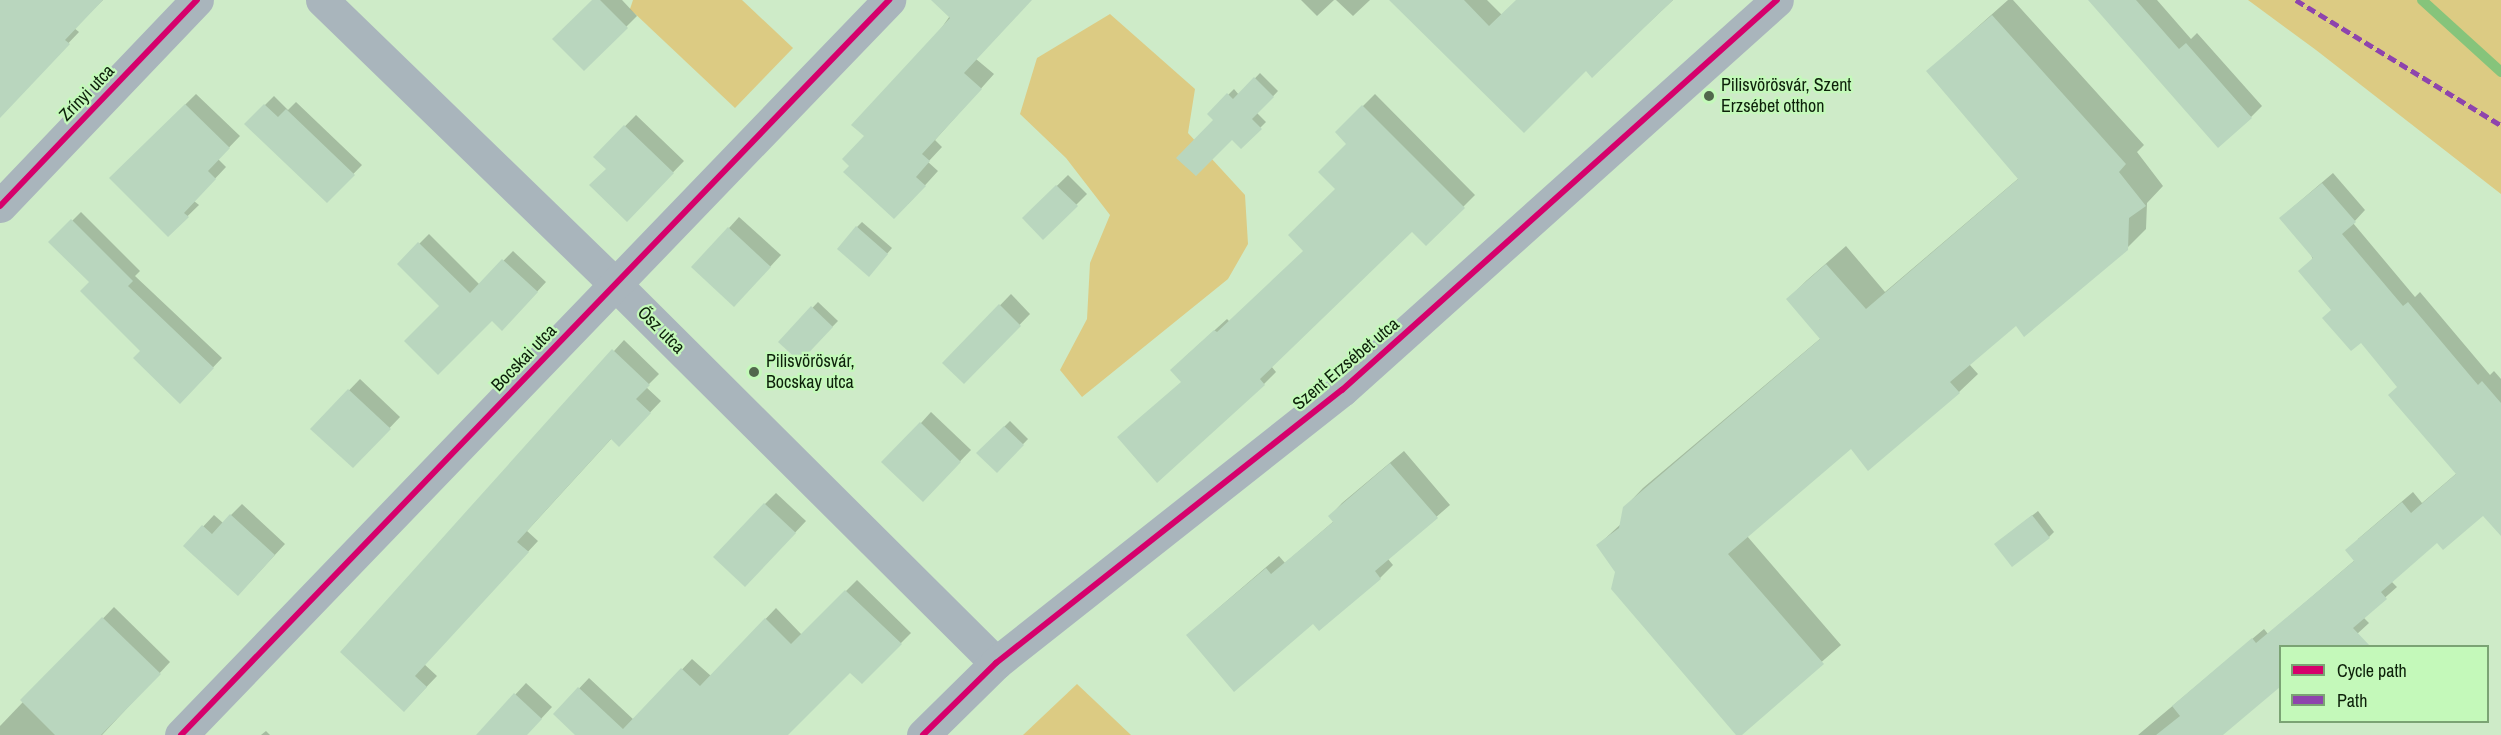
<!DOCTYPE html>
<meta charset="utf-8">
<style>
body{margin:0}
#map{position:relative;width:2501px;height:735px;overflow:hidden;background:#ceebc8;font-family:"Archivo Narrow",sans-serif}
div>[style]{position:absolute}
[style*='--x']{left:calc(var(--x)*1px);top:calc(var(--y)*1px);width:calc(var(--w)*1px);rotate:calc(var(--a)*1deg)}
.green>*{inset:0;background:#dccb83}
.shadow>*{inset:0;background:#0003}
.stream>*{height:10px;margin:-5px;padding:0 5px;transform-origin:5px;border-radius:5px;background:#86c47b}
.building>*{inset:0;background:#b9d6be}
.minor>*{height:33px;margin:-16.5px;padding:0 16.5px;transform-origin:16.5px;border-radius:16.5px;background:#a9b5bc}
.quiet>*{height:4.5px;margin-top:-2.25px;transform-origin:0;background:repeating-linear-gradient(90deg,#8e44ad 0 9px,transparent 0 13.5px)}
.cycleway>*{height:6px;margin:-3px;padding:0 3px;transform-origin:3px;border-radius:3px;background:#d6006c}
.dots>*{width:16px;height:16px;translate:-50% -50%;box-sizing:border-box;border:3px solid #c4f9ba;border-radius:50%}
span{translate:-50% -50%;white-space:nowrap;text-align:center;line-height:1.15;-webkit-text-stroke:4.5px #c4f9ba;paint-order:stroke}
.poi-label{font-size:18px;color:#0d210a}
.left{translate:0 -50%;text-align:left}
.street-label{font-size:18px;color:#0d210a}
.legend{position:absolute;left:2279px;top:645px;width:210px;height:78px;box-sizing:border-box;background:#c4f9ba;border:2px solid #7ba374;margin:0;padding:8px 10px;list-style:none;font-size:18px;color:#0d210a}
.legend li{display:flex;align-items:center;gap:12px;height:30px}
.legend b{width:30px;border:2px solid #7ba374}
</style>
<div id="map">
<div class="green">
<i style="clip-path:polygon(633px 0,742px 0,793px 48px,735px 108px,630px 9px)"></i>
<i style="clip-path:polygon(2248px 0,2501px 0,2501px 194px,2316px 50px)"></i>
<i style="clip-path:polygon(1110px 14px,1195px 89px,1188px 133px,1245px 195px,1248px 244px,1228px 279px,1082px 397px,1060px 370px,1087px 319px,1090px 263px,1110px 215px,1066px 158px,1020px 114px,1037px 58px)"></i>
<i style="clip-path:polygon(1077px 684px,1131px 735px,1023px 735px)"></i>
</div>
<div class="shadow">
<i style="clip-path:polygon(0 0,103px 0,74px 28px,79px 32px,0 115px)"></i>
<i style="clip-path:polygon(594px 0,622px 0,637px 16px,584px 69px)"></i>
<i style="clip-path:polygon(961px 0,1031px 0,976px 59px,994px 74px,935px 140px,942px 147px,928px 162px,938px 171px,908px 204px,851px 166px,866px 136px)"></i>
<i style="clip-path:polygon(1301px 0,1334px 0,1317px 16px)"></i>
<i style="clip-path:polygon(1336px 0,1370px 0,1353px 16px)"></i>
<i style="clip-path:polygon(1391px 0,1487px 0,1502px 15px,1518px 0,1673px 0,1592px 76px,1586px 69px)"></i>
<i style="clip-path:polygon(2008px 0,2013px 0,2144px 145px,2137px 152px,2163px 186px,2147px 203px,2146px 229px,2127px 248px,2016px 324px,1969px 364px,1978px 374px,1959px 392px,1851px 447px,1747px 536px,1841px 645px,1738px 735px,1598px 545px,1622px 523px,1624px 508px,1643px 488px,1821px 338px,1788px 299px,1806px 281px,1846px 246px,1885px 292px,2019px 178px,1928px 71px)"></i>
<i style="clip-path:polygon(2103px 0,2157px 0,2191px 39px,2197px 33px,2262px 106px,2251px 117px)"></i>
<i style="clip-path:polygon(1260px 73px,1278px 91px,1257px 113px,1266px 122px,1241px 147px,1209px 114px,1234px 89px,1239px 95px)"></i>
<i style="clip-path:polygon(196px 94px,240px 136px,218px 159px,226px 167px,194px 201px,199px 205px,168px 235px,111px 178px)"></i>
<i style="clip-path:polygon(1375px 94px,1475px 195px,1426px 244px,1412px 230px,1271px 366px,1276px 372px,1264px 384px,1157px 481px,1182px 381px,1184px 358px,1227px 319px,1230px 322px,1305px 251px,1337px 189px,1348px 144px,1337px 132px)"></i>
<i style="clip-path:polygon(274px 96px,288px 110px,296px 102px,362px 165px,327px 201px,246px 124px)"></i>
<i style="clip-path:polygon(636px 115px,684px 161px,627px 220px,608px 169px,595px 157px)"></i>
<i style="clip-path:polygon(2333px 173px,2365px 210px,2353px 223px,2415px 297px,2420px 292px,2490px 375px,2494px 371px,2501px 379px,2501px 534px,2483px 514px,2437px 541px,2391px 581px,2397px 587px,2363px 617px,2369px 623px,2344px 646px,2280px 646px,2280px 685px,2221px 735px,2138px 735px,2264px 629px,2268px 634px,2355px 560px,2358px 539px,2413px 492px,2422px 503px,2457px 473px,2399px 386px,2333px 309px,2292px 208px)"></i>
<i style="clip-path:polygon(1068px 175px,1087px 194px,1043px 238px,1024px 218px)"></i>
<i style="clip-path:polygon(81px 212px,140px 271px,135px 276px,222px 358px,180px 402px,91px 282px,51px 242px)"></i>
<i style="clip-path:polygon(739px 217px,781px 255px,745px 294px,729px 228px)"></i>
<i style="clip-path:polygon(862px 222px,892px 248px,874px 269px,857px 227px)"></i>
<i style="clip-path:polygon(429px 234px,480px 285px,513px 251px,546px 282px,512px 319px,492px 319px,441px 306px,399px 264px)"></i>
<i style="clip-path:polygon(1011px 294px,1030px 314px,964px 382px,944px 363px)"></i>
<i style="clip-path:polygon(818px 302px,838px 321px,800px 360px,780px 342px)"></i>
<i style="clip-path:polygon(624px 340px,659px 374px,646px 387px,661px 401px,619px 445px,612px 438px,527px 531px,538px 541px,424px 664px,437px 676px,414px 700px,342px 652px)"></i>
<i style="clip-path:polygon(360px 379px,400px 417px,364px 455px,312px 429px)"></i>
<i style="clip-path:polygon(931px 412px,971px 450px,923px 500px,921px 423px)"></i>
<i style="clip-path:polygon(1010px 421px,1028px 439px,997px 471px,978px 453px)"></i>
<i style="clip-path:polygon(1404px 451px,1450px 505px,1388px 559px,1393px 565px,1380px 578px,1319px 629px,1314px 622px,1201px 623px,1279px 556px,1285px 563px,1334px 521px,1330px 516px,1342px 503px)"></i>
<i style="clip-path:polygon(776px 493px,806px 521px,756px 574px,765px 504px)"></i>
<i style="clip-path:polygon(242px 504px,285px 544px,249px 583px,185px 546px,214px 515px,223px 523px)"></i>
<i style="clip-path:polygon(2038px 511px,2054px 532px,2049px 537px,2002px 539px)"></i>
<i style="clip-path:polygon(857px 580px,911px 633px,862px 682px,850px 670px,786px 735px,577px 735px,555px 714px,589px 678px,634px 720px,692px 659px,711px 676px,776px 608px,802px 635px)"></i>
<i style="clip-path:polygon(114px 607px,170px 662px,102px 735px,0 735px,0 726px)"></i>
<i style="clip-path:polygon(526px 683px,552px 707px,526px 735px,478px 735px)"></i>
<i style="clip-path:polygon(266px 731px,270px 735px,261px 735px)"></i>
</div>
<div class="stream">
<i style="--x:2422;--y:0;--w:107;--a:42.3"></i>
</div>
<div class="building">
<i style="clip-path:polygon(0 0,103px 0,65px 40px,70px 44px,0 118px)"></i>
<i style="clip-path:polygon(592px 0,600px 0,628px 28px,584px 71px,552px 39px)"></i>
<i style="clip-path:polygon(931px 0,1032px 0,964px 73px,982px 89px,922px 154px,930px 161px,916px 177px,926px 186px,894px 219px,843px 172px,849px 166px,842px 159px,864px 136px,851px 125px,950px 18px)"></i>
<i style="clip-path:polygon(1389px 0,1464px 0,1489px 26px,1516px 0,1673px 0,1592px 78px,1586px 71px,1524px 133px)"></i>
<i style="clip-path:polygon(2088px 0,2136px 0,2179px 49px,2186px 43px,2252px 118px,2218px 148px)"></i>
<i style="clip-path:polygon(1992px 15px,2126px 164px,2119px 172px,2146px 206px,2129px 218px,2128px 250px,2024px 337px,2016px 326px,1950px 382px,1960px 393px,1868px 471px,1851px 449px,1728px 554px,1824px 664px,1742px 735px,1736px 735px,1611px 589px,1615px 572px,1596px 545px,1619px 528px,1623px 507px,1820px 339px,1786px 299px,1826px 264px,1866px 309px,2018px 179px,1926px 71px)"></i>
<i style="clip-path:polygon(1254px 77px,1274px 97px,1252px 119px,1262px 129px,1241px 149px,1232px 140px,1196px 176px,1176px 158px,1213px 120px,1207px 114px,1227px 93px,1233px 99px)"></i>
<i style="clip-path:polygon(185px 104px,230px 148px,208px 171px,216px 179px,184px 213px,189px 217px,168px 237px,109px 178px)"></i>
<i style="clip-path:polygon(264px 104px,278px 117px,286px 109px,355px 175px,327px 203px,244px 124px)"></i>
<i style="clip-path:polygon(1362px 105px,1465px 208px,1426px 246px,1412px 232px,1260px 379px,1265px 385px,1157px 483px,1117px 437px,1181px 382px,1170px 370px,1214px 330px,1217px 332px,1303px 251px,1288px 235px,1335px 189px,1318px 172px,1346px 144px,1335px 132px)"></i>
<i style="clip-path:polygon(624px 125px,674px 173px,627px 222px,589px 185px,606px 169px,593px 157px)"></i>
<i style="clip-path:polygon(2322px 183px,2356px 222px,2342px 234px,2403px 306px,2408px 302px,2478px 385px,2482px 381px,2501px 403px,2501px 536px,2483px 516px,2443px 550px,2437px 543px,2381px 592px,2387px 599px,2353px 628px,2370px 646px,2280px 646px,2280px 687px,2223px 735px,2156px 735px,2180px 716px,2172px 706px,2252px 638px,2256px 643px,2354px 561px,2345px 550px,2402px 502px,2411px 513px,2456px 474px,2388px 395px,2397px 387px,2361px 343px,2351px 351px,2322px 318px,2331px 310px,2298px 271px,2313px 258px,2279px 218px)"></i>
<i style="clip-path:polygon(1056px 185px,1078px 206px,1043px 240px,1022px 218px)"></i>
<i style="clip-path:polygon(71px 219px,133px 281px,128px 286px,214px 368px,180px 404px,133px 358px,140px 351px,80px 291px,89px 282px,48px 242px)"></i>
<i style="clip-path:polygon(856px 226px,888px 254px,869px 277px,837px 249px)"></i>
<i style="clip-path:polygon(728px 227px,771px 267px,734px 307px,691px 267px)"></i>
<i style="clip-path:polygon(418px 242px,470px 293px,502px 259px,538px 292px,502px 331px,492px 321px,438px 375px,404px 341px,439px 306px,397px 264px)"></i>
<i style="clip-path:polygon(999px 304px,1021px 326px,964px 384px,942px 363px)"></i>
<i style="clip-path:polygon(811px 306px,833px 327px,800px 362px,778px 342px)"></i>
<i style="clip-path:polygon(612px 349px,650px 385px,636px 399px,651px 413px,619px 447px,611px 439px,517px 542px,529px 552px,415px 676px,427px 687px,404px 712px,340px 652px)"></i>
<i style="clip-path:polygon(348px 389px,391px 429px,353px 468px,310px 429px)"></i>
<i style="clip-path:polygon(920px 422px,961px 462px,923px 502px,881px 462px)"></i>
<i style="clip-path:polygon(1004px 426px,1024px 445px,997px 473px,976px 453px)"></i>
<i style="clip-path:polygon(1390px 463px,1438px 518px,1375px 571px,1381px 579px,1319px 631px,1313px 624px,1234px 692px,1186px 635px,1266px 568px,1271px 574px,1333px 522px,1328px 516px)"></i>
<i style="clip-path:polygon(764px 503px,796px 533px,745px 587px,713px 557px)"></i>
<i style="clip-path:polygon(230px 514px,275px 555px,238px 596px,183px 546px,202px 525px,212px 534px)"></i>
<i style="clip-path:polygon(2032px 515px,2050px 538px,2012px 567px,1994px 544px)"></i>
<i style="clip-path:polygon(845px 590px,902px 644px,862px 684px,850px 673px,788px 735px,575px 735px,553px 714px,578px 687px,623px 729px,681px 668px,700px 686px,765px 618px,791px 644px)"></i>
<i style="clip-path:polygon(102px 617px,161px 674px,101px 735px,55px 735px,20px 700px)"></i>
<i style="clip-path:polygon(514px 693px,542px 719px,527px 735px,476px 735px)"></i>
</div>
<div class="minor">
<i style="--x:322;--y:0;--w:409;--a:44.1"></i>
<i style="--x:616;--y:285;--w:536;--a:44.85"></i>
<i style="--x:0;--y:206;--w:285;--a:-46.3"></i>
<i style="--x:181;--y:735;--w:1021;--a:-46.07"></i>
<i style="--x:923;--y:735;--w:103;--a:-44.6"></i>
<i style="--x:996;--y:663;--w:441;--a:-38.3"></i>
<i style="--x:1342;--y:390;--w:584;--a:-41.88"></i>
</div>
<div class="quiet">
<i style="--x:2296;--y:0;--w:240;--a:31.4"></i>
</div>
<div class="cycleway">
<i style="--x:0;--y:206;--w:285;--a:-46.3"></i>
<i style="--x:181;--y:735;--w:1021;--a:-46.07"></i>
<i style="--x:923;--y:735;--w:103;--a:-44.6"></i>
<i style="--x:996;--y:663;--w:441;--a:-38.3"></i>
<i style="--x:1342;--y:390;--w:584;--a:-41.88"></i>
</div>
<div class="dots">
<i style="left:1709px;top:96px;background:#51684c"></i>
<i style="left:754px;top:372px;background:#51684c"></i>
</div>
<div class="poi-label">
<span class="left" style="left:1721px;top:96px">Pilisvörösvár, Szent<br>Erzsébet otthon</span>
<span class="left" style="left:766px;top:372px">Pilisvörösvár,<br>Bocskay utca</span>
</div>
<div class="street-label">
<span style="left:87px;top:93px;rotate:-46deg">Zrínyi utca</span>
<span style="left:661px;top:330px;rotate:45deg">Ősz utca</span>
<span style="left:524px;top:358px;rotate:-46deg">Bocskai utca</span>
<span style="left:1346px;top:364px;rotate:-40deg">Szent Erzsébet utca</span>
</div>
<ul class="legend">
<li><b style="height:8px;background:#d6006c"></b>Cycle path</li>
<li><b style="height:8px;background:#8e44ad"></b>Path</li>
</ul>
</div>
